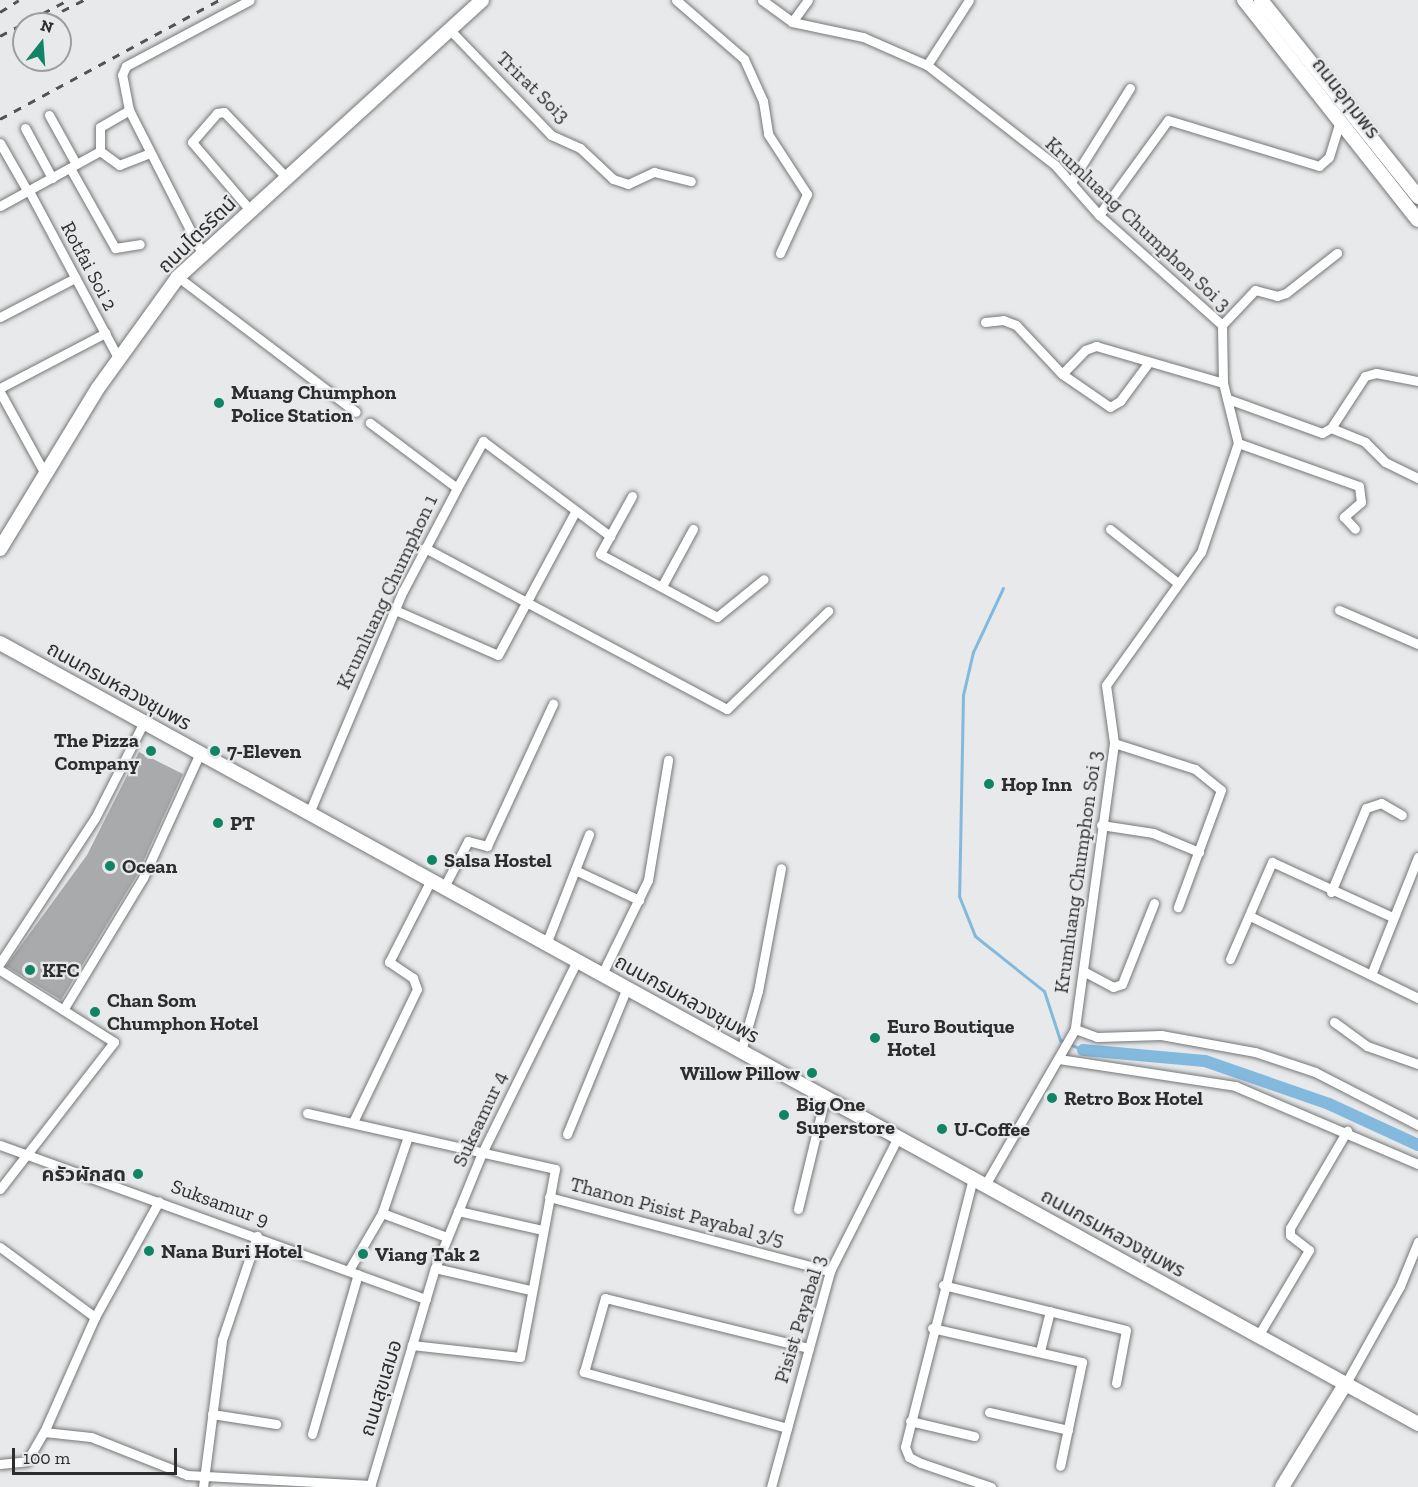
<!DOCTYPE html>
<meta charset="utf-8">
<style>
body{margin:0}
#map{position:relative;width:1418px;height:1487px;overflow:hidden;background:#e7e9eb;font-family:"Zilla Slab","Noto Sans Thai",serif}
div>[style]{position:absolute}
[style*='--x']{left:calc(var(--x)*1px);top:calc(var(--y)*1px);width:calc(var(--w)*1px);rotate:calc(var(--a)*1deg)}
.stream>*{height:3px;margin:-1.5px;padding:0 1.5px;transform-origin:1.5px;border-radius:1.5px;background:#83b9dd}
.canal>*{height:12px;margin:-6px;padding:0 6px;transform-origin:6px;border-radius:6px;background:#83b9dd}
.building>*{inset:0;background:#a8aaac}
.roads{filter:drop-shadow(0 0 2px #757778) drop-shadow(0 0 2px #757778)}
.street>*{height:9px;margin:-4.5px;padding:0 4.5px;transform-origin:4.5px;border-radius:4.5px;background:#fff}
.secondary>*{height:14px;margin:-7px;padding:0 7px;transform-origin:7px;border-radius:7px;background:#fff}
.rail>*{height:3px;margin-top:-1.5px;transform-origin:0;background:repeating-linear-gradient(90deg,#535354 0 8px,transparent 0 16px)}
.dots>*{width:16px;height:16px;translate:-50% -50%;box-sizing:border-box;border:3px solid #e7e9eb;border-radius:50%}
span{translate:-50% -50%;white-space:nowrap;text-align:center;line-height:1.15;-webkit-text-stroke:4.5px #e7e9eb;paint-order:stroke}
.street-label{font-size:20px;color:#2d2d2e}
.poi-label{font-size:20px;color:#2d2d2e;font-weight:700}
.left{translate:0 -50%;text-align:left}
.right{translate:-100% -50%;text-align:right}
.north{position:absolute;left:12px;top:12px;width:60px;height:60px;box-sizing:border-box;background:#e7e9eb;border:2px solid #9d9e9f;border-radius:50%;rotate:17deg;font-size:16px;font-weight:700;line-height:24px;text-align:center;color:#2d2d2e}
.north::after{content:'';display:block;margin:auto;width:21px;height:27px;background:#108464;clip-path:polygon(50% 0,100% 100%,50% 72%,0 100%)}
.scale{position:absolute;left:12px;top:1448px;width:165px;height:27px;box-sizing:border-box;border:3px solid #2d2d2e;border-top:0;padding-left:8px;font-size:18px;line-height:21px;white-space:nowrap;color:#2d2d2e;-webkit-text-stroke:4px #e7e9eb;paint-order:stroke}
</style>
<div id="map">
<div class="stream">
<i style="--x:1003;--y:588;--w:71;--a:115.1"></i>
<i style="--x:973;--y:652;--w:44;--a:103.1"></i>
<i style="--x:963;--y:695;--w:201;--a:91.1"></i>
<i style="--x:959;--y:896;--w:43;--a:68.2"></i>
<i style="--x:975;--y:936;--w:88;--a:38.6"></i>
<i style="--x:1044;--y:991;--w:52;--a:71.9"></i>
<i style="--x:1060;--y:1040;--w:25;--a:23"></i>
</div>
<div class="canal">
<i style="--x:1083;--y:1050;--w:122;--a:5.2"></i>
<i style="--x:1205;--y:1061;--w:131;--a:19.1"></i>
<i style="--x:1329;--y:1104;--w:98;--a:24.7"></i>
</div>
<div class="building">
<i style="clip-path:polygon(139px 752px,183px 774px,137px 875px,61px 1000px,6px 966px,87px 855px)"></i>
</div>
<div class="roads">
<div class="street">
<i style="--x:676;--y:0;--w:90;--a:40.9"></i>
<i style="--x:744;--y:59;--w:46;--a:65.7"></i>
<i style="--x:763;--y:101;--w:33;--a:81"></i>
<i style="--x:768;--y:134;--w:72;--a:57"></i>
<i style="--x:807;--y:194;--w:65;--a:114.6"></i>
<i style="--x:762;--y:0;--w:37;--a:36"></i>
<i style="--x:792;--y:22;--w:73;--a:11.9"></i>
<i style="--x:863;--y:37;--w:70;--a:23.6"></i>
<i style="--x:927;--y:65;--w:162;--a:38"></i>
<i style="--x:1055;--y:165;--w:67;--a:48.7"></i>
<i style="--x:1099;--y:215;--w:165;--a:41.8"></i>
<i style="--x:1222;--y:325;--w:58;--a:89"></i>
<i style="--x:1223;--y:383;--w:62;--a:76"></i>
<i style="--x:1238;--y:443;--w:115;--a:108.7"></i>
<i style="--x:1201;--y:552;--w:163;--a:125.5"></i>
<i style="--x:1106;--y:685;--w:59;--a:82.1"></i>
<i style="--x:1114;--y:743;--w:289;--a:97.8"></i>
<i style="--x:1075;--y:1029;--w:180;--a:120"></i>
<i style="--x:792;--y:22;--w:27;--a:-54"></i>
<i style="--x:450;--y:30;--w:146;--a:46.1"></i>
<i style="--x:551;--y:135;--w:32;--a:24"></i>
<i style="--x:580;--y:148;--w:45;--a:43.2"></i>
<i style="--x:613;--y:179;--w:16;--a:18"></i>
<i style="--x:628;--y:184;--w:29;--a:-25"></i>
<i style="--x:654;--y:172;--w:38;--a:14"></i>
<i style="--x:927;--y:65;--w:77;--a:-57.1"></i>
<i style="--x:129;--y:110;--w:161;--a:63"></i>
<i style="--x:49;--y:115;--w:56;--a:61.1"></i>
<i style="--x:25;--y:128;--w:57;--a:61.6"></i>
<i style="--x:0;--y:143;--w:56;--a:60.3"></i>
<i style="--x:100;--y:151;--w:24;--a:36"></i>
<i style="--x:119;--y:165;--w:33;--a:-21"></i>
<i style="--x:70;--y:168;--w:92;--a:60.6"></i>
<i style="--x:115;--y:248;--w:25;--a:-9"></i>
<i style="--x:1071;--y:182;--w:111;--a:-57.9"></i>
<i style="--x:29;--y:191;--w:189;--a:61.9"></i>
<i style="--x:0;--y:206;--w:114;--a:-28.8"></i>
<i style="--x:100;--y:151;--w:24;--a:-90"></i>
<i style="--x:100;--y:127;--w:34;--a:-30"></i>
<i style="--x:129;--y:110;--w:36;--a:-101"></i>
<i style="--x:122;--y:75;--w:10;--a:-66"></i>
<i style="--x:126;--y:66;--w:140;--a:-28"></i>
<i style="--x:250;--y:210;--w:89;--a:-130.5"></i>
<i style="--x:192;--y:142;--w:38;--a:-49"></i>
<i style="--x:217;--y:113;--w:7;--a:-8"></i>
<i style="--x:224;--y:112;--w:91;--a:46.3"></i>
<i style="--x:1099;--y:215;--w:117;--a:-54"></i>
<i style="--x:1168;--y:120;--w:158;--a:16.9"></i>
<i style="--x:1319;--y:166;--w:13;--a:-42"></i>
<i style="--x:1329;--y:157;--w:38;--a:-73"></i>
<i style="--x:178;--y:277;--w:223;--a:37.2"></i>
<i style="--x:0;--y:317;--w:85;--a:-27.5"></i>
<i style="--x:985;--y:322;--w:18;--a:-6"></i>
<i style="--x:1003;--y:320;--w:14;--a:21"></i>
<i style="--x:1016;--y:325;--w:67;--a:46.8"></i>
<i style="--x:1062;--y:374;--w:33;--a:-46"></i>
<i style="--x:1085;--y:350;--w:12;--a:-20"></i>
<i style="--x:1096;--y:346;--w:132;--a:16.2"></i>
<i style="--x:1222;--y:325;--w:48;--a:-46.7"></i>
<i style="--x:1255;--y:290;--w:23;--a:15"></i>
<i style="--x:1277;--y:296;--w:9;--a:-18"></i>
<i style="--x:1286;--y:293;--w:65;--a:-38.1"></i>
<i style="--x:1062;--y:374;--w:58;--a:34.5"></i>
<i style="--x:1110;--y:407;--w:12;--a:-31"></i>
<i style="--x:1120;--y:401;--w:49;--a:-53.4"></i>
<i style="--x:0;--y:388;--w:119;--a:-27.6"></i>
<i style="--x:0;--y:392;--w:94;--a:61.2"></i>
<i style="--x:1228;--y:399;--w:100;--a:19.9"></i>
<i style="--x:1322;--y:433;--w:10;--a:-29"></i>
<i style="--x:1331;--y:428;--w:62;--a:-56.8"></i>
<i style="--x:1365;--y:376;--w:11;--a:-15"></i>
<i style="--x:1376;--y:373;--w:43;--a:10.8"></i>
<i style="--x:1331;--y:428;--w:37;--a:22"></i>
<i style="--x:1365;--y:442;--w:28;--a:45"></i>
<i style="--x:1385;--y:462;--w:37;--a:26"></i>
<i style="--x:1238;--y:443;--w:128;--a:19.6"></i>
<i style="--x:1359;--y:486;--w:16;--a:83"></i>
<i style="--x:1361;--y:502;--w:23;--a:139"></i>
<i style="--x:1344;--y:517;--w:16;--a:47"></i>
<i style="--x:457;--y:488;--w:54;--a:-61"></i>
<i style="--x:483;--y:441;--w:159;--a:36.8"></i>
<i style="--x:632;--y:496;--w:66;--a:118.9"></i>
<i style="--x:600;--y:554;--w:133;--a:28.3"></i>
<i style="--x:717;--y:617;--w:60;--a:-39"></i>
<i style="--x:1110;--y:529;--w:87;--a:38.5"></i>
<i style="--x:425;--y:548;--w:342;--a:28.1"></i>
<i style="--x:727;--y:709;--w:141;--a:-44.1"></i>
<i style="--x:662;--y:586;--w:65;--a:-61.5"></i>
<i style="--x:395;--y:610;--w:112;--a:23.6"></i>
<i style="--x:498;--y:655;--w:162;--a:-61.7"></i>
<i style="--x:1339;--y:610;--w:86;--a:23.3"></i>
<i style="--x:1114;--y:743;--w:85;--a:17.8"></i>
<i style="--x:1195;--y:769;--w:33;--a:39"></i>
<i style="--x:1221;--y:790;--w:125;--a:110.2"></i>
<i style="--x:309;--y:813;--w:241;--a:-67.1"></i>
<i style="--x:403;--y:591;--w:116;--a:-62.3"></i>
<i style="--x:457;--y:488;--w:109;--a:-143.2"></i>
<i style="--x:1101;--y:825;--w:53;--a:8.7"></i>
<i style="--x:1153;--y:833;--w:50;--a:22.4"></i>
<i style="--x:575;--y:870;--w:71;--a:25.1"></i>
<i style="--x:444;--y:887;--w:52;--a:-62.4"></i>
<i style="--x:468;--y:841;--w:20;--a:15"></i>
<i style="--x:487;--y:846;--w:157;--a:-65.1"></i>
<i style="--x:1331;--y:892;--w:91;--a:-67.4"></i>
<i style="--x:1366;--y:808;--w:16;--a:-18"></i>
<i style="--x:1381;--y:803;--w:24;--a:30"></i>
<i style="--x:1252;--y:917;--w:185;--a:26"></i>
<i style="--x:546;--y:944;--w:118;--a:-68.6"></i>
<i style="--x:1230;--y:959;--w:106;--a:-66.6"></i>
<i style="--x:1272;--y:862;--w:132;--a:24.6"></i>
<i style="--x:0;--y:963;--w:173;--a:-56.8"></i>
<i style="--x:95;--y:818;--w:108;--a:-63"></i>
<i style="--x:0;--y:970;--w:135;--a:32.3"></i>
<i style="--x:114;--y:1042;--w:186;--a:127.8"></i>
<i style="--x:1085;--y:972;--w:32;--a:28"></i>
<i style="--x:1113;--y:987;--w:9;--a:-18"></i>
<i style="--x:1122;--y:984;--w:87;--a:-68.4"></i>
<i style="--x:602;--y:974;--w:105;--a:-63.9"></i>
<i style="--x:648;--y:880;--w:122;--a:-80.5"></i>
<i style="--x:1371;--y:975;--w:127;--a:-68.3"></i>
<i style="--x:63;--y:1010;--w:154;--a:-58.8"></i>
<i style="--x:143;--y:878;--w:137;--a:-65.5"></i>
<i style="--x:1334;--y:1022;--w:41;--a:36"></i>
<i style="--x:1367;--y:1046;--w:54;--a:19.4"></i>
<i style="--x:1075;--y:1029;--w:23;--a:20"></i>
<i style="--x:1097;--y:1037;--w:64;--a:-1.8"></i>
<i style="--x:1161;--y:1035;--w:96;--a:10.3"></i>
<i style="--x:1255;--y:1052;--w:63;--a:18.4"></i>
<i style="--x:1315;--y:1072;--w:116;--a:27.2"></i>
<i style="--x:741;--y:1051;--w:62;--a:-74.2"></i>
<i style="--x:758;--y:991;--w:125;--a:-79.4"></i>
<i style="--x:1059;--y:1059;--w:178;--a:8.7"></i>
<i style="--x:1235;--y:1086;--w:199;--a:23.1"></i>
<i style="--x:307;--y:1113;--w:254;--a:12.7"></i>
<i style="--x:555;--y:1169;--w:191;--a:100.5"></i>
<i style="--x:520;--y:1357;--w:109;--a:-173.7"></i>
<i style="--x:354;--y:1120;--w:145;--a:-64.3"></i>
<i style="--x:417;--y:989;--w:12;--a:-110"></i>
<i style="--x:413;--y:978;--w:29;--a:-146"></i>
<i style="--x:389;--y:962;--w:92;--a:-62.9"></i>
<i style="--x:567;--y:1134;--w:158;--a:-67.7"></i>
<i style="--x:0;--y:1145;--w:453;--a:19.9"></i>
<i style="--x:973;--y:1178;--w:277;--a:104.2"></i>
<i style="--x:905;--y:1447;--w:11;--a:68"></i>
<i style="--x:909;--y:1457;--w:13;--a:27"></i>
<i style="--x:921;--y:1463;--w:74;--a:18.9"></i>
<i style="--x:549;--y:1197;--w:291;--a:14.8"></i>
<i style="--x:798;--y:1209;--w:115;--a:-76.4"></i>
<i style="--x:458;--y:1211;--w:86;--a:12.7"></i>
<i style="--x:382;--y:1213;--w:69;--a:20.3"></i>
<i style="--x:0;--y:1247;--w:118;--a:36.4"></i>
<i style="--x:435;--y:1268;--w:98;--a:13"></i>
<i style="--x:349;--y:1270;--w:66;--a:-59.9"></i>
<i style="--x:382;--y:1213;--w:81;--a:-71.3"></i>
<i style="--x:943;--y:1285;--w:188;--a:13.8"></i>
<i style="--x:1126;--y:1330;--w:54;--a:100.7"></i>
<i style="--x:932;--y:1328;--w:154;--a:12.8"></i>
<i style="--x:1082;--y:1362;--w:106;--a:101.9"></i>
<i style="--x:1258;--y:1336;--w:100;--a:-59.3"></i>
<i style="--x:1309;--y:1250;--w:24;--a:-142"></i>
<i style="--x:1290;--y:1235;--w:7;--a:-90"></i>
<i style="--x:1290;--y:1228;--w:113;--a:-59.6"></i>
<i style="--x:1040;--y:1351;--w:41;--a:-76"></i>
<i style="--x:1346;--y:1383;--w:111;--a:-60.9"></i>
<i style="--x:1400;--y:1286;--w:48;--a:-67.8"></i>
<i style="--x:989;--y:1412;--w:81;--a:12.8"></i>
<i style="--x:212;--y:1414;--w:65;--a:8.9"></i>
<i style="--x:910;--y:1421;--w:66;--a:13.2"></i>
<i style="--x:787;--y:1428;--w:211;--a:-164.6"></i>
<i style="--x:584;--y:1372;--w:77;--a:-74.2"></i>
<i style="--x:605;--y:1298;--w:210;--a:13.8"></i>
<i style="--x:44;--y:1432;--w:47;--a:6.1"></i>
<i style="--x:91;--y:1437;--w:103;--a:21.6"></i>
<i style="--x:187;--y:1475;--w:184;--a:3.1"></i>
<i style="--x:312;--y:1434;--w:166;--a:-74"></i>
<i style="--x:0;--y:1464;--w:27;--a:-6"></i>
<i style="--x:27;--y:1461;--w:34;--a:-60"></i>
<i style="--x:44;--y:1432;--w:126;--a:-66.1"></i>
<i style="--x:95;--y:1317;--w:132;--a:-61.1"></i>
<i style="--x:203;--y:1487;--w:148;--a:-82.6"></i>
<i style="--x:222;--y:1340;--w:110;--a:-71.4"></i>
<i style="--x:370;--y:1487;--w:228;--a:-73.5"></i>
<i style="--x:435;--y:1268;--w:124;--a:-67.8"></i>
<i style="--x:482;--y:1153;--w:214;--a:-63.7"></i>
<i style="--x:771;--y:1487;--w:224;--a:-74.7"></i>
<i style="--x:830;--y:1271;--w:150;--a:-63.1"></i>
</div>
<div class="secondary">
<i style="--x:1244;--y:0;--w:280;--a:51.7"></i>
<i style="--x:1261;--y:0;--w:252;--a:51.4"></i>
<i style="--x:0;--y:549;--w:188;--a:-58.7"></i>
<i style="--x:98;--y:388;--w:137;--a:-54.2"></i>
<i style="--x:178;--y:277;--w:411;--a:-42.3"></i>
<i style="--x:0;--y:643;--w:1619;--a:28.84"></i>
<i style="--x:1282;--y:1487;--w:122;--a:-58.4"></i>
</div>
</div>
<div class="rail">
<i style="--x:62;--y:11;--w:25;--a:-27"></i>
<i style="--x:0;--y:12;--w:22;--a:-32"></i>
<i style="--x:0;--y:36;--w:77;--a:-27.9"></i>
<i style="--x:0;--y:119;--w:249;--a:-28.5"></i>
</div>
<div class="dots">
<i style="left:219px;top:403px;background:#108464"></i>
<i style="left:151px;top:751px;background:#108464"></i>
<i style="left:215px;top:751px;background:#108464"></i>
<i style="left:989px;top:784px;background:#108464"></i>
<i style="left:218px;top:823px;background:#108464"></i>
<i style="left:432px;top:860px;background:#108464"></i>
<i style="left:110px;top:866px;background:#108464"></i>
<i style="left:30px;top:970px;background:#108464"></i>
<i style="left:95px;top:1012px;background:#108464"></i>
<i style="left:875px;top:1038px;background:#108464"></i>
<i style="left:812px;top:1073px;background:#108464"></i>
<i style="left:1052px;top:1098px;background:#108464"></i>
<i style="left:784px;top:1115px;background:#108464"></i>
<i style="left:942px;top:1129px;background:#108464"></i>
<i style="left:138px;top:1174px;background:#108464"></i>
<i style="left:149px;top:1251px;background:#108464"></i>
<i style="left:363px;top:1254px;background:#108464"></i>
</div>
<div class="street-label">
<span style="left:533px;top:87px;rotate:44deg">Trirat Soi3</span>
<span style="left:1346px;top:98px;rotate:52deg">ถนนอุทุมพร</span>
<span style="left:1138px;top:224px;rotate:43deg">Krumluang Chumphon Soi 3</span>
<span style="left:197px;top:235px;rotate:-44deg">ถนนไตรรัตน์</span>
<span style="left:89px;top:266px;rotate:62deg">Rotfai Soi 2</span>
<span style="left:387px;top:592px;rotate:-65deg">Krumluang Chumphon 1</span>
<span style="left:119px;top:686px;rotate:29deg">ถนนกรมหลวงชุมพร</span>
<span style="left:1078px;top:872px;rotate:-82deg">Krumluang Chumphon Soi 3</span>
<span style="left:687px;top:999px;rotate:29deg">ถนนกรมหลวงชุมพร</span>
<span style="left:480px;top:1119px;rotate:-65deg">Suksamur 4</span>
<span style="left:220px;top:1203px;rotate:20deg">Suksamur 9</span>
<span style="left:677px;top:1212px;rotate:15deg">Thanon Pisist Payabal 3/5</span>
<span style="left:1113px;top:1233px;rotate:29deg">ถนนกรมหลวงชุมพร</span>
<span style="left:800px;top:1319px;rotate:-73deg">Pisist Payabal 3</span>
<span style="left:381px;top:1388px;rotate:-73deg">ถนนสุขเสมอ</span>
</div>
<div class="poi-label">
<span class="left" style="left:231px;top:404px">Muang Chumphon<br>Police Station</span>
<span class="right" style="left:139px;top:752px">The Pizza<br>Company</span>
<span class="left" style="left:227px;top:751px">7-Eleven</span>
<span class="left" style="left:1001px;top:784px">Hop Inn</span>
<span class="left" style="left:230px;top:823px">PT</span>
<span class="left" style="left:444px;top:860px">Salsa Hostel</span>
<span class="left" style="left:122px;top:866px">Ocean</span>
<span class="left" style="left:42px;top:970px">KFC</span>
<span class="left" style="left:107px;top:1012px">Chan Som<br>Chumphon Hotel</span>
<span class="left" style="left:887px;top:1038px">Euro Boutique<br>Hotel</span>
<span class="right" style="left:800px;top:1073px">Willow Pillow</span>
<span class="left" style="left:1064px;top:1098px">Retro Box Hotel</span>
<span class="left" style="left:796px;top:1116px">Big One<br>Superstore</span>
<span class="left" style="left:954px;top:1129px">U-Coffee</span>
<span class="right" style="left:126px;top:1174px">ครัวผักสด</span>
<span class="left" style="left:161px;top:1251px">Nana Buri Hotel</span>
<span class="left" style="left:375px;top:1254px">Viang Tak 2</span>
</div>
<div class="north">N</div>
<div class="scale">100 m</div>
</div>
